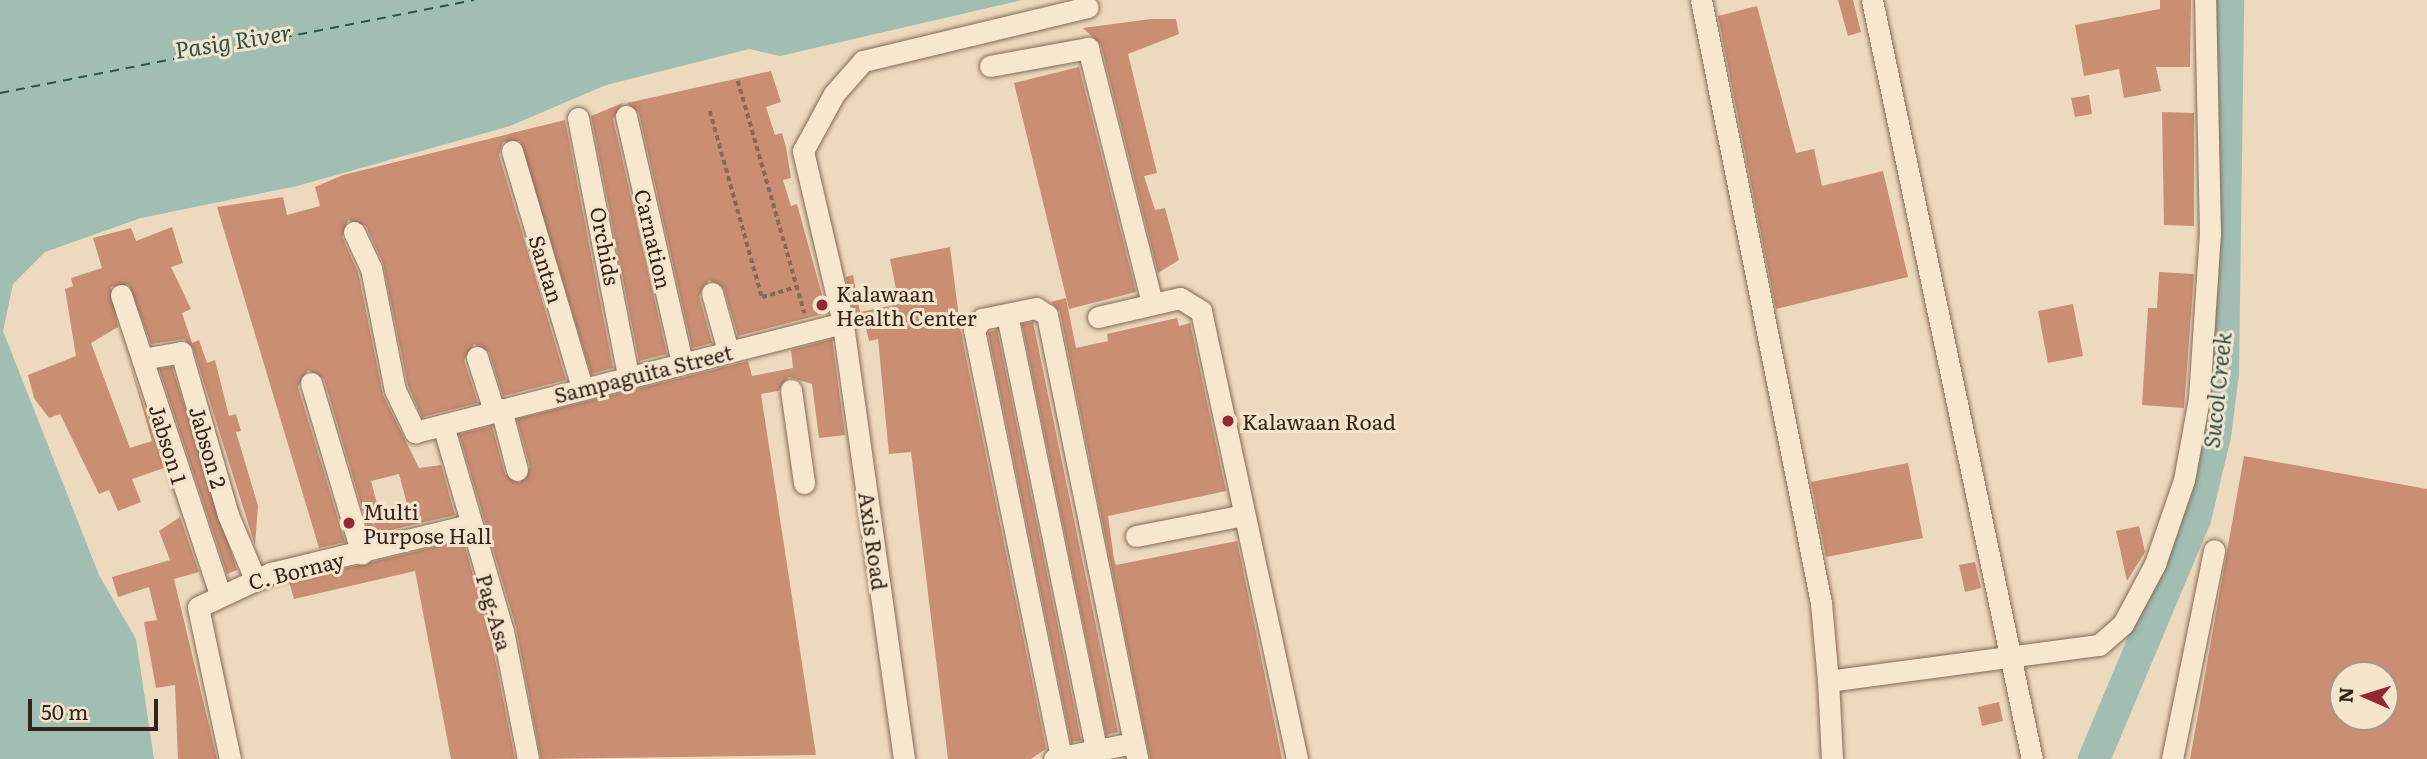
<!DOCTYPE html>
<style>
body{margin:0}
#map{position:relative;width:2427px;height:759px;overflow:hidden;background:#edd9bd;font-family:Literata,serif}
div>[style]{position:absolute}
[style*='--x']{left:calc(var(--x)*1px);top:calc(var(--y)*1px);width:calc(var(--w)*1px);rotate:calc(var(--a)*1deg)}
.water>*{inset:0;background:#a1beb2}
.river>*{height:32px;margin:-16px;padding:0 16px;transform-origin:16px;border-radius:16px;background:#a1beb2}
.ferry>*{height:2px;margin-top:-1px;transform-origin:0;background:repeating-linear-gradient(90deg,#2a534c 0 9px,transparent 0 16px)}
.building>*{inset:0;background:#ca8e73}
.path>*{height:3.5px;margin-top:-1.75px;transform-origin:0;background:repeating-linear-gradient(90deg,#846a57 0 5px,transparent 0 8.5px)}
.roads{filter:drop-shadow(0 0 2px #846a57) drop-shadow(0 0 2px #846a57)}
.minor>*{height:21px;margin:-10.5px;padding:0 10.5px;transform-origin:10.5px;border-radius:10.5px;background:#f8e7cf}
.dots>*{width:19px;height:19px;translate:-50% -50%;box-sizing:border-box;border:4px solid #f4e4cc;border-radius:50%}
span{translate:-50% -50%;white-space:nowrap;text-align:center;line-height:1.15;-webkit-text-stroke:6px #f4e4cc;paint-order:stroke}
.street-label{font-size:21px;color:#33241b}
.poi-label{font-size:21px;color:#33241b}
.left{translate:0 -50%;text-align:left}
.water-label{font-size:23px;color:#2a534c;font-style:italic}
.north{position:absolute;left:2329px;top:661px;width:70px;height:70px;box-sizing:border-box;background:#f4e4cc;border:2px solid #a79785;border-radius:50%;rotate:273deg;font-size:19px;font-weight:700;line-height:28px;text-align:center;color:#33241b}
.north::after{content:'';display:block;margin:auto;width:24px;height:32px;background:#922834;clip-path:polygon(50% 0,100% 100%,50% 72%,0 100%)}
.scale{position:absolute;left:28px;top:699px;width:130px;height:32px;box-sizing:border-box;border:4px solid #33241b;border-top:0;padding-left:9px;font-size:21px;line-height:24px;white-space:nowrap;color:#33241b;-webkit-text-stroke:5px #f4e4cc;paint-order:stroke}
</style>
<div id="map">
<div class="water">
<i style="clip-path:polygon(0 0,1022px 0,780px 56px,749px 49px,606px 85px,510px 126px,297px 186px,141px 218px,45px 252px,13px 284px,3px 331px,99px 575px,136px 639px,154px 759px,0 759px)"></i>
</div>
<div class="river">
<i style="--x:2094;--y:759;--w:260;--a:-67.2"></i>
<i style="--x:2195;--y:519;--w:85;--a:-76.5"></i>
<i style="--x:2215;--y:436;--w:64;--a:-82.8"></i>
<i style="--x:2223;--y:373;--w:373;--a:-89.2"></i>
</div>
<div class="ferry">
<i style="--x:0;--y:93;--w:483;--a:-11.1"></i>
</div>
<div class="building">
<i style="clip-path:polygon(1838px 0,1853px 0,1861px 32px,1848px 36px)"></i>
<i style="clip-path:polygon(2160px 0,2191px 0,2190px 67px,2156px 67px,2161px 91px,2124px 98px,2119px 69px,2084px 76px,2075px 25px,2160px 9px)"></i>
<i style="clip-path:polygon(1757px 6px,1796px 153px,1814px 149px,1822px 186px,1883px 171px,1908px 277px,1776px 309px,1718px 16px)"></i>
<i style="clip-path:polygon(1151px 19px,1176px 19px,1179px 34px,1128px 54px,1157px 173px,1144px 176px,1155px 210px,1165px 208px,1179px 260px,1158px 273px,1101px 45px,1083px 28px)"></i>
<i style="clip-path:polygon(1079px 67px,1136px 292px,1069px 309px,1014px 83px)"></i>
<i style="clip-path:polygon(771px 71px,781px 102px,766px 107px,775px 135px,782px 133px,786px 147px,791px 178px,783px 180px,791px 206px,797px 204px,827px 313px,738px 336px,724px 289px,709px 280px,699px 296px,712px 343px,692px 348px,639px 113px,627px 103px)"></i>
<i style="clip-path:polygon(2089px 95px,2092px 114px,2075px 117px,2071px 98px)"></i>
<i style="clip-path:polygon(623px 103px,613px 119px,667px 354px,639px 361px,591px 116px)"></i>
<i style="clip-path:polygon(2162px 112px,2194px 113px,2194px 226px,2164px 225px)"></i>
<i style="clip-path:polygon(evenodd,565px 120px,613px 368px,591px 374px,520px 141px,503px 142px,499px 155px,566px 380px,503px 396px,489px 352px,474px 344px,464px 360px,478px 403px,422px 417px,408px 386px,383px 263px,366px 226px,348px 220px,342px 237px,358px 272px,383px 395px,419px 468px,441px 465px,455px 515px,370px 535px,324px 379px,308px 370px,298px 387px,345px 542px,319px 548px,217px 207px,283px 197px,287px 215px,320px 206px,315px 187px,343px 175px,565px 120px,399px 474px,409px 511px,381px 519px,371px 481px,399px 474px)"></i>
<i style="clip-path:polygon(172px 227px,183px 263px,171px 267px,191px 309px,182px 313px,192px 343px,199px 340px,207px 363px,215px 360px,229px 416px,236px 414px,241px 431px,236px 432px,258px 506px,255px 545px,193px 348px,184px 339px,151px 344px,129px 285px,111px 287px,118px 327px,91px 343px,130px 448px,152px 441px,129px 361px,164px 468px,132px 479px,141px 502px,118px 511px,109px 490px,99px 494px,60px 414px,49px 418px,34px 398px,28px 375px,76px 356px,65px 289px,73px 286px,71px 278px,102px 268px,93px 238px,131px 228px,136px 241px)"></i>
<i style="clip-path:polygon(950px 247px,961px 333px,1046px 749px,1031px 759px,948px 759px,911px 452px,889px 454px,878px 339px,869px 341px,865px 324px,857px 326px,846px 277px,853px 275px,860px 312px,899px 304px,890px 259px)"></i>
<i style="clip-path:polygon(2159px 272px,2194px 274px,2184px 408px,2142px 405px,2148px 308px,2157px 308px)"></i>
<i style="clip-path:polygon(1066px 298px,1076px 348px,1108px 341px,1107px 334px,1177px 318px,1179px 326px,1190px 323px,1226px 491px,1108px 516px,1114px 559px,1116px 565px,1237px 541px,1282px 759px,1150px 759px,1060px 312px,1051px 302px)"></i>
<i style="clip-path:polygon(2073px 304px,2083px 356px,2048px 363px,2038px 311px)"></i>
<i style="clip-path:polygon(1033px 322px,1118px 732px,1106px 735px,1022px 324px)"></i>
<i style="clip-path:polygon(995px 330px,997px 329px,1081px 740px,1071px 742px,988px 333px)"></i>
<i style="clip-path:polygon(832px 339px,845px 435px,819px 438px,812px 384px,789px 377px,778px 391px,761px 394px,816px 755px,541px 759px,516px 627px,459px 434px,492px 426px,505px 474px,520px 483px,530px 467px,517px 419px,748px 361px,752px 376px,793px 368px,791px 350px)"></i>
<i style="clip-path:polygon(172px 367px,237px 570px,227px 574px,159px 369px)"></i>
<i style="clip-path:polygon(evenodd,2244px 456px,2427px 489px,2427px 759px,2190px 759px,2244px 456px,2343px 675px,2385px 675px,2385px 717px,2343px 717px,2343px 675px)"></i>
<i style="clip-path:polygon(1908px 463px,1923px 538px,1826px 557px,1811px 482px)"></i>
<i style="clip-path:polygon(180px 517px,199px 572px,174px 579px,217px 759px,178px 759px,175px 685px,156px 688px,144px 622px,157px 620px,149px 587px,118px 597px,112px 577px,170px 560px,159px 531px)"></i>
<i style="clip-path:polygon(2139px 526px,2145px 552px,2127px 581px,2116px 531px)"></i>
<i style="clip-path:polygon(463px 540px,490px 634px,515px 759px,451px 759px,415px 571px,294px 599px,289px 582px)"></i>
<i style="clip-path:polygon(1975px 562px,1981px 588px,1965px 592px,1959px 565px)"></i>
<i style="clip-path:polygon(1999px 702px,2003px 721px,1982px 726px,1978px 707px)"></i>
</div>
<div class="path">
<i style="--x:738;--y:81;--w:242;--a:74"></i>
<i style="--x:710;--y:111;--w:193;--a:74.4"></i>
<i style="--x:762;--y:297;--w:36;--a:-16"></i>
</div>
<div class="roads">
<div class="minor">
<i style="--x:1701;--y:0;--w:615;--a:78.74"></i>
<i style="--x:1821;--y:603;--w:78;--a:84.9"></i>
<i style="--x:1872;--y:0;--w:776;--a:78.1"></i>
<i style="--x:990;--y:66;--w:100;--a:-10.4"></i>
<i style="--x:1088;--y:48;--w:263;--a:75.9"></i>
<i style="--x:626;--y:116;--w:252;--a:77.2"></i>
<i style="--x:578;--y:118;--w:262;--a:79"></i>
<i style="--x:512;--y:151;--w:247;--a:73.5"></i>
<i style="--x:354;--y:232;--w:40;--a:65"></i>
<i style="--x:371;--y:268;--w:124;--a:78.9"></i>
<i style="--x:395;--y:390;--w:47;--a:64.5"></i>
<i style="--x:415;--y:432;--w:442;--a:-14.3"></i>
<i style="--x:712;--y:293;--w:60;--a:74.6"></i>
<i style="--x:121;--y:295;--w:313;--a:71.7"></i>
<i style="--x:1007;--y:315;--w:453;--a:78.4"></i>
<i style="--x:1098;--y:317;--w:84;--a:-13"></i>
<i style="--x:1180;--y:298;--w:25;--a:32"></i>
<i style="--x:1201;--y:311;--w:458;--a:77.9"></i>
<i style="--x:477;--y:357;--w:57;--a:72.5"></i>
<i style="--x:142;--y:359;--w:40;--a:-10"></i>
<i style="--x:181;--y:352;--w:170;--a:73.9"></i>
<i style="--x:228;--y:515;--w:69;--a:67.1"></i>
<i style="--x:311;--y:383;--w:178;--a:73.4"></i>
<i style="--x:791;--y:390;--w:94;--a:82"></i>
<i style="--x:501;--y:409;--w:63;--a:75.3"></i>
<i style="--x:443;--y:425;--w:215;--a:73.8"></i>
<i style="--x:503;--y:631;--w:130;--a:78.9"></i>
<i style="--x:1136;--y:536;--w:110;--a:-11"></i>
<i style="--x:1061;--y:757;--w:73;--a:-11"></i>
<i style="--x:230;--y:759;--w:155;--a:-101.9"></i>
<i style="--x:198;--y:607;--w:81;--a:-25"></i>
<i style="--x:271;--y:573;--w:204;--a:-13.6"></i>
<i style="--x:904;--y:759;--w:440;--a:-98"></i>
<i style="--x:843;--y:323;--w:177;--a:-103.1"></i>
<i style="--x:803;--y:151;--w:65;--a:-61.5"></i>
<i style="--x:834;--y:94;--w:44;--a:-48.7"></i>
<i style="--x:863;--y:61;--w:231;--a:-13.5"></i>
<i style="--x:1054;--y:759;--w:7;--a:-16"></i>
<i style="--x:1061;--y:757;--w:436;--a:-101.5"></i>
<i style="--x:974;--y:330;--w:14;--a:-54"></i>
<i style="--x:982;--y:319;--w:55;--a:-11.5"></i>
<i style="--x:1036;--y:308;--w:13;--a:32"></i>
<i style="--x:1047;--y:315;--w:453;--a:78.5"></i>
<i style="--x:1832;--y:759;--w:78;--a:-92.9"></i>
<i style="--x:1828;--y:681;--w:273;--a:-7.6"></i>
<i style="--x:2099;--y:645;--w:32;--a:-41"></i>
<i style="--x:2123;--y:624;--w:68;--a:-61.9"></i>
<i style="--x:2155;--y:564;--w:89;--a:-71"></i>
<i style="--x:2184;--y:480;--w:83;--a:-79.6"></i>
<i style="--x:2199;--y:398;--w:164;--a:-86.2"></i>
<i style="--x:2210;--y:234;--w:234;--a:-91.2"></i>
<i style="--x:2172;--y:759;--w:213;--a:-78.6"></i>
</div>
</div>
<div class="dots">
<i style="left:822px;top:305px;background:#922834"></i>
<i style="left:1228px;top:421px;background:#922834"></i>
<i style="left:349px;top:523px;background:#922834"></i>
</div>
<div class="street-label">
<span style="left:654px;top:239px;rotate:77deg">Carnation</span>
<span style="left:606px;top:246px;rotate:79deg">Orchids</span>
<span style="left:547px;top:269px;rotate:73deg">Santan</span>
<span style="left:643px;top:373px;rotate:-14deg">Sampaguita Street</span>
<span style="left:169px;top:444px;rotate:73deg">Jabson 1</span>
<span style="left:209px;top:447px;rotate:74deg">Jabson 2</span>
<span style="left:874px;top:541px;rotate:82deg">Axis Road</span>
<span style="left:296px;top:570px;rotate:-14deg">C. Bornay</span>
<span style="left:495px;top:612px;rotate:74deg">Pag-Asa</span>
</div>
<div class="poi-label">
<span class="left" style="left:836px;top:305px">Kalawaan<br>Health Center</span>
<span class="left" style="left:1242px;top:421px">Kalawaan Road</span>
<span class="left" style="left:363px;top:523px">Multi<br>Purpose Hall</span>
</div>
<div class="water-label">
<span style="left:233px;top:40px;rotate:-9deg">Pasig River</span>
<span style="left:2216px;top:390px;rotate:-84deg">Sucol Creek</span>
</div>
<div class="north">N</div>
<div class="scale">50 m</div>
</div>
